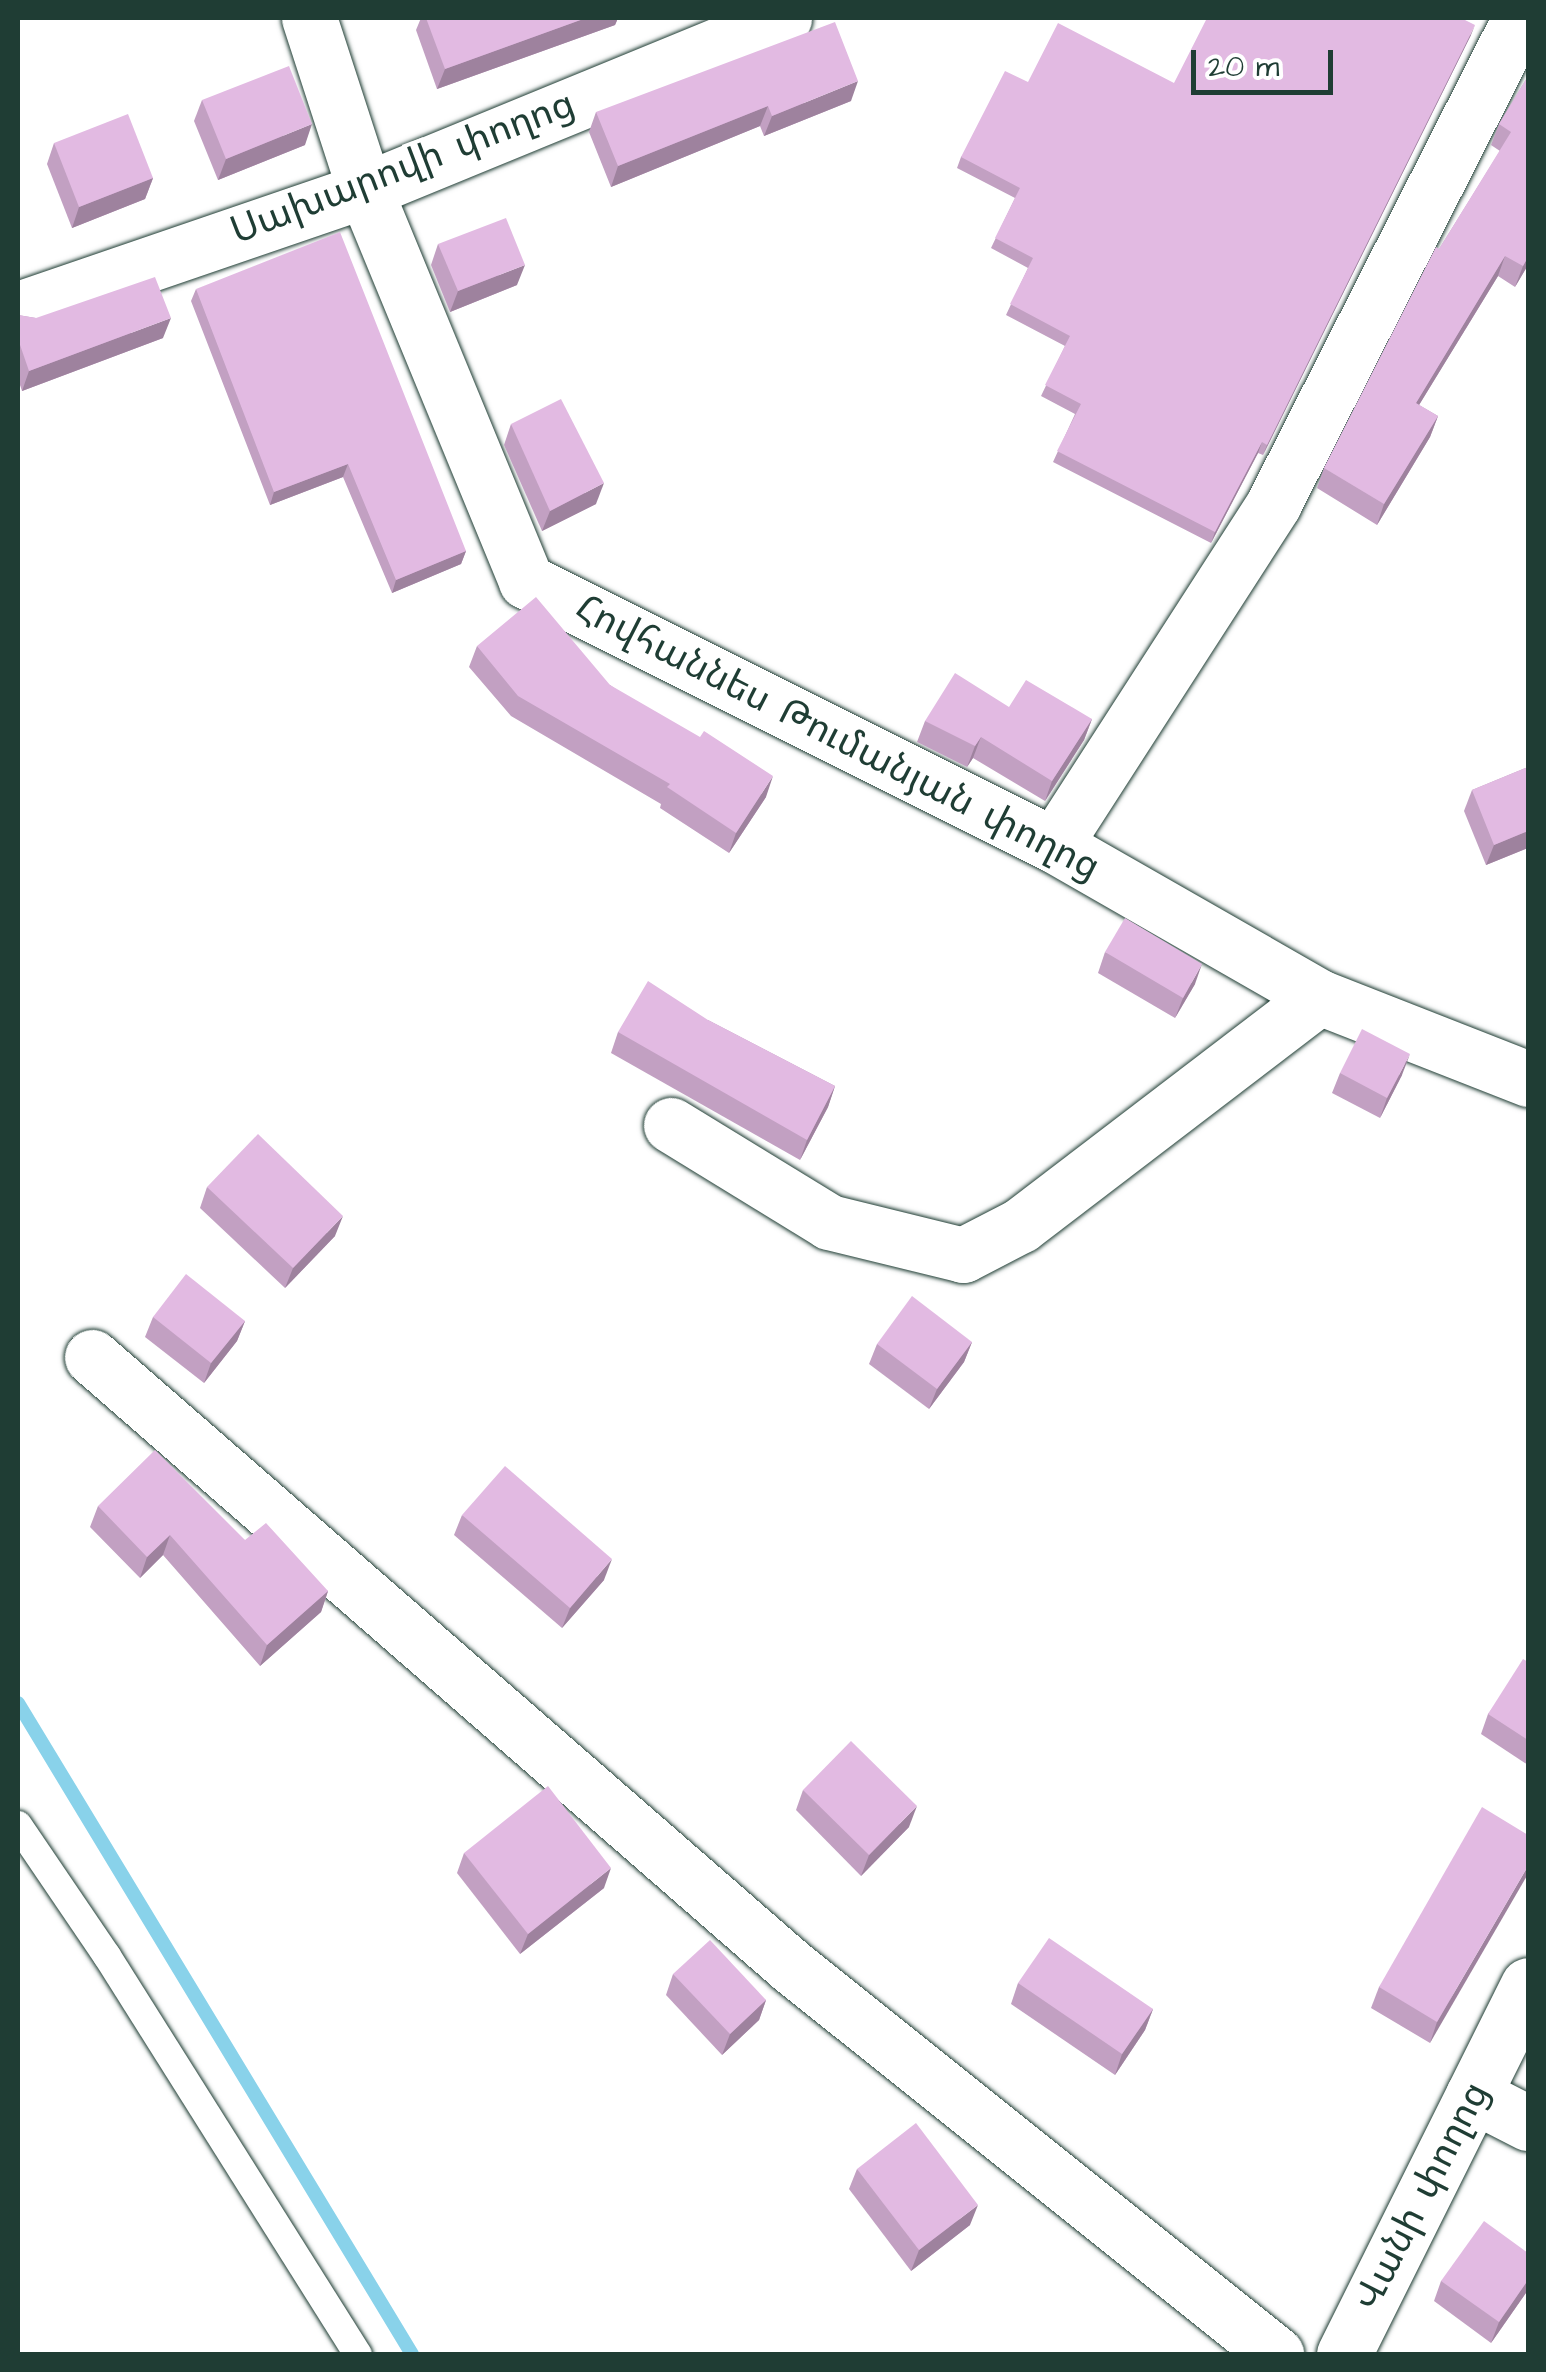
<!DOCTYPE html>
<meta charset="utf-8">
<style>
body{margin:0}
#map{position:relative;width:1546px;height:2372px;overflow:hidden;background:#fff;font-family:"Architects Daughter","Noto Sans Armenian",sans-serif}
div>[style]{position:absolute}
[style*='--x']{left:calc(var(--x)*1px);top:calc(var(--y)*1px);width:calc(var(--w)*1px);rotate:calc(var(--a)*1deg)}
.stream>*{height:14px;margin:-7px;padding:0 7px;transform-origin:7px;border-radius:7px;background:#89d2ea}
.roads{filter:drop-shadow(0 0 2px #1f3d34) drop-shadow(0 0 2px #1f3d34)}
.service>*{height:28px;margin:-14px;padding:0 14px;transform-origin:14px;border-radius:14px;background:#fff}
.minor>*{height:55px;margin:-27.5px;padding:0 27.5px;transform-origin:27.5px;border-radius:27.5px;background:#fff}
.wall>*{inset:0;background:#c2a0c2}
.shaded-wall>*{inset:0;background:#9e829e}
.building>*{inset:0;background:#e2bae2}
span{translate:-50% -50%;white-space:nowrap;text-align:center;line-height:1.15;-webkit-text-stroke:8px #fff;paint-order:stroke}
.street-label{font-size:38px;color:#1f3d34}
.frame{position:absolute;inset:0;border:20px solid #1f3d34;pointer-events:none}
.scale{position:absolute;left:1191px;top:50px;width:142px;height:45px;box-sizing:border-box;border:5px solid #1f3d34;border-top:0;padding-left:12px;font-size:30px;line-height:35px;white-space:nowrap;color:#1f3d34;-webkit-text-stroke:8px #fff;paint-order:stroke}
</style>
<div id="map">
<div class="stream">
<i style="--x:18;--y:1703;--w:761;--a:58.82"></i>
</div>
<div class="roads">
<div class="service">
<i style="--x:18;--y:1825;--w:158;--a:55.8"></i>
<i style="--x:107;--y:1956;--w:471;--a:57.8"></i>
</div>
<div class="minor">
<i style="--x:309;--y:18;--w:181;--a:72"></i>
<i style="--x:365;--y:190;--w:423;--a:67.6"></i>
<i style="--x:526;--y:581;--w:590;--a:26.57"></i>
<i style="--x:1054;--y:845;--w:305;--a:29.8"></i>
<i style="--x:1319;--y:997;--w:225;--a:21.4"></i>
<i style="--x:18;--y:309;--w:367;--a:-18.9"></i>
<i style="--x:365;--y:190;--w:453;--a:-22.3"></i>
<i style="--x:1054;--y:845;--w:407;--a:-57.2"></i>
<i style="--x:1274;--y:503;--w:544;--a:-63.11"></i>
<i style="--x:671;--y:1125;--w:185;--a:31.5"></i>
<i style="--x:829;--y:1222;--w:138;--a:13.8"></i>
<i style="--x:963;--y:1255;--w:65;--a:-27.3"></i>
<i style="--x:1021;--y:1225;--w:375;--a:-37.4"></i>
<i style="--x:92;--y:1357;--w:928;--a:41.07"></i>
<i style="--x:792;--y:1967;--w:620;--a:38.65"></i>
<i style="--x:1473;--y:2095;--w:62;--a:27"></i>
<i style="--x:1344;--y:2354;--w:412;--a:-63.5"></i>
</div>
</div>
<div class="wall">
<i style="clip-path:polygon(421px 18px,618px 18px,615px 25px,437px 89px,416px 30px)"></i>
<i style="clip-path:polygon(1471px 35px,1263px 455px,1258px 453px,1211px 543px,1053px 462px,1075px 414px,1041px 396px,1065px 346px,1006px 315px,1028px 268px,991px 248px,1015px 198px,957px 168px,961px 157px,1028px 82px,1174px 83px)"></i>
<i style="clip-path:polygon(1528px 76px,1528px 265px,1515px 287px,1498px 276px,1419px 405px,1438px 416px,1430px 437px,1377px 525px,1317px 488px,1324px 468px,1439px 249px,1500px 151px,1491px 145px,1499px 124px)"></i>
<i style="clip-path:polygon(202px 100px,305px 145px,218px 180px,194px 121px)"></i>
<i style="clip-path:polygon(851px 101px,764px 136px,760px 126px,611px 187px,589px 132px,596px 112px)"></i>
<i style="clip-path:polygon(54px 143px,153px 178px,145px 199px,72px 228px,47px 164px)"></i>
<i style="clip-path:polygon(438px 244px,517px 285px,450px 312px,431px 265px)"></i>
<i style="clip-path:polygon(196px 289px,466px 551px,461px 564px,392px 593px,343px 477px,270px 505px,191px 301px)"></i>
<i style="clip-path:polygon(18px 315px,36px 318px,163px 338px,22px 391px,18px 379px)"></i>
<i style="clip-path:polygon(511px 424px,596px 504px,542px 531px,504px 445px)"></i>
<i style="clip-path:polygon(477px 646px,610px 685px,766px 797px,729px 853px,660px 808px,661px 804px,511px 716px,469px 667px)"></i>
<i style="clip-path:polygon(1009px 707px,1092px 719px,1084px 740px,1045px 801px,973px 758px,967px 767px,917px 742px,925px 721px)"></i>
<i style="clip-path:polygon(1528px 767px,1528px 848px,1486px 865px,1464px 811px,1472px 790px)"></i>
<i style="clip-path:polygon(1105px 952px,1195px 984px,1175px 1018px,1098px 973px)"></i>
<i style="clip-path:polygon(708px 1020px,835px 1086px,828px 1107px,800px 1160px,611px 1053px,618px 1032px)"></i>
<i style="clip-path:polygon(1340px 1073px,1402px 1075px,1380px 1118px,1332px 1093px)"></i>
<i style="clip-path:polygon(207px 1187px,335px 1236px,285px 1288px,200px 1208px)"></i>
<i style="clip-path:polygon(153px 1317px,245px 1321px,237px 1341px,204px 1383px,145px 1337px)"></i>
<i style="clip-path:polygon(972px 1342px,964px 1362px,929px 1409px,869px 1364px,877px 1344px)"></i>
<i style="clip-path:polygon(98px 1506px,245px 1540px,328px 1591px,321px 1612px,260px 1666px,163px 1555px,140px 1578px,90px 1527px)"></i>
<i style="clip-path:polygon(462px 1515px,604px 1580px,562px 1628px,454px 1535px)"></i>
<i style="clip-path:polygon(1528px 1662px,1528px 1765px,1481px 1734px,1488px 1714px)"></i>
<i style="clip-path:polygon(803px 1790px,909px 1827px,861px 1876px,796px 1810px)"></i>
<i style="clip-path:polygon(1528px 1835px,1430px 2043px,1371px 2008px,1379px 1987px)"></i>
<i style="clip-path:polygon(464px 1853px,604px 1888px,520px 1954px,457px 1873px)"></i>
<i style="clip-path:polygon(673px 1974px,766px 2000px,759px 2020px,722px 2055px,666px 1995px)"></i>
<i style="clip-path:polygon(1018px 1983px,1153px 2009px,1145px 2030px,1115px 2075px,1011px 2004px)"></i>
<i style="clip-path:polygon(857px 2169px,970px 2225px,911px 2271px,849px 2189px)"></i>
<i style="clip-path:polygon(1528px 2253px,1528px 2290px,1491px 2343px,1434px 2301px,1441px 2281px)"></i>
</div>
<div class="shaded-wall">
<i style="clip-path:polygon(586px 18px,618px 18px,615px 25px,437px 89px,445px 69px)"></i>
<i style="clip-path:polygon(1475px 25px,1471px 35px,1263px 455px,1267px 445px)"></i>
<i style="clip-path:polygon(858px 81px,851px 101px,764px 136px,772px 116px)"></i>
<i style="clip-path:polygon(768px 106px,760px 126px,611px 187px,618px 166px)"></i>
<i style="clip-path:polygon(312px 124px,305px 145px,218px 180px,226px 159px)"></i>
<i style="clip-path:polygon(153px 178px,145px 199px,72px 228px,79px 207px)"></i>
<i style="clip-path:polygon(1505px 256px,1498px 276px,1408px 423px,1416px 403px)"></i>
<i style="clip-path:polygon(1528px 257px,1528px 265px,1515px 287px,1523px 266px)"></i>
<i style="clip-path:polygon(525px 265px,517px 285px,450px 312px,458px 291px)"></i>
<i style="clip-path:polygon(171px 318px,163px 338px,22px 391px,29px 371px)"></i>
<i style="clip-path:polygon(1438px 416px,1430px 437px,1377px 525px,1384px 504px)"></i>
<i style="clip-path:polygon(1262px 442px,1258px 453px,1211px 543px,1215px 532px)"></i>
<i style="clip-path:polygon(348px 464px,343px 477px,270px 505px,274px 492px)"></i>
<i style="clip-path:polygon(604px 483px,596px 504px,542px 531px,550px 511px)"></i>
<i style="clip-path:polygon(466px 551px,461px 564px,392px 593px,396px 580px)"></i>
<i style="clip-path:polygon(1092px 719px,1084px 740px,1045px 801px,1052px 781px)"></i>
<i style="clip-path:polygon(981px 737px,973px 758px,967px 767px,975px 746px)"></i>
<i style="clip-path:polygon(773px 776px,766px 797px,729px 853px,736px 833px)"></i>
<i style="clip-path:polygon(1528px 831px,1528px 848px,1486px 865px,1494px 845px)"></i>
<i style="clip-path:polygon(1202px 964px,1195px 984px,1175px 1018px,1183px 998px)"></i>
<i style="clip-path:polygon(1410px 1054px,1402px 1075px,1380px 1118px,1387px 1098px)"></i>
<i style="clip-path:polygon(835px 1086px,828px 1107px,800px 1160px,807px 1140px)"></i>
<i style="clip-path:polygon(343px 1216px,335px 1236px,285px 1288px,293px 1268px)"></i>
<i style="clip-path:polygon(245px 1321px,237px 1341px,204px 1383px,211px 1363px)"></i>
<i style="clip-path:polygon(972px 1342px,964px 1362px,929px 1409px,937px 1389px)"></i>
<i style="clip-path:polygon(170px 1535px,163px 1555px,140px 1578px,147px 1557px)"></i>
<i style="clip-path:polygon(612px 1559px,604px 1580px,562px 1628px,570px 1608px)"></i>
<i style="clip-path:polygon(328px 1591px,321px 1612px,260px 1666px,267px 1645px)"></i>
<i style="clip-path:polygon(917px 1806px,909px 1827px,861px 1876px,869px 1855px)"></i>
<i style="clip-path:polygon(1528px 1866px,1528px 1874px,1430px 2043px,1437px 2022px)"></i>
<i style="clip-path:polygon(611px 1868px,604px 1888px,520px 1954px,528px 1934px)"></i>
<i style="clip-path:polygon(766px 2000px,759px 2020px,722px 2055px,730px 2034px)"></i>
<i style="clip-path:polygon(1153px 2009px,1145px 2030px,1115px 2075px,1122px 2054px)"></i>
<i style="clip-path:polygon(978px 2205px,970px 2225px,911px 2271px,919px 2250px)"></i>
<i style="clip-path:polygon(1528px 2280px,1528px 2290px,1491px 2343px,1499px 2322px)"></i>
</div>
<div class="building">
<i style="clip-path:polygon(426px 18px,586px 18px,445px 69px)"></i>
<i style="clip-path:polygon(1207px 18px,1461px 18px,1475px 25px,1267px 445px,1262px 442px,1215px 532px,1057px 451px,1081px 404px,1045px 385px,1070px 336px,1010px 304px,1033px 258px,995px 238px,1020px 188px,961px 157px,1005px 71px,1028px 82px,1058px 23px,1174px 83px)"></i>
<i style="clip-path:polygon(835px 22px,858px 81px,772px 116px,768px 106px,618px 166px,596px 112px)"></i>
<i style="clip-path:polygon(289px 66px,312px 124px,226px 159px,202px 100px)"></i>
<i style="clip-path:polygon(1528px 76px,1528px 257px,1523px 266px,1505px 256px,1416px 403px,1438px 416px,1384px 504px,1324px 468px,1436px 247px,1439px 249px,1511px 132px,1499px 124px)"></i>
<i style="clip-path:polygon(128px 114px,153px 178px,79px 207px,54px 143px)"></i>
<i style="clip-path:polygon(506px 218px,525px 265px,458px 291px,438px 244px)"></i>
<i style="clip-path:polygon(340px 232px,466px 551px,396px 580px,348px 464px,274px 492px,196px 289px)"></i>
<i style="clip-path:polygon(155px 277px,171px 318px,29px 371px,18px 339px,18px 315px,36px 318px)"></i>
<i style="clip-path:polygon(561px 399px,604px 483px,550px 511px,511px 424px)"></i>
<i style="clip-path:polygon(536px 597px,610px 685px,700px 737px,704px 731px,773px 776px,736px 833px,667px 787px,670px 784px,518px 696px,477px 646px)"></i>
<i style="clip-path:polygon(955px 673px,1009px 707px,1026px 680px,1092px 719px,1052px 781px,981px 737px,975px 746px,925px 721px)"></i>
<i style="clip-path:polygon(1528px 767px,1528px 831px,1494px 845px,1472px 790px)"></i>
<i style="clip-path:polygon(1125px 918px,1202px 964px,1183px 998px,1105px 952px)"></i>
<i style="clip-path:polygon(648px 981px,708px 1020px,835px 1086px,807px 1140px,618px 1032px)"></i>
<i style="clip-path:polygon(1362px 1029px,1410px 1054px,1387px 1098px,1340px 1073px)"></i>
<i style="clip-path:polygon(258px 1134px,343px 1216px,293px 1268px,207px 1187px)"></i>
<i style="clip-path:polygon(186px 1274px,245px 1321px,211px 1363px,153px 1317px)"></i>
<i style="clip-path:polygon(912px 1296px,972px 1342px,937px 1389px,877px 1344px)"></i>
<i style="clip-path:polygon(155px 1450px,245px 1540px,266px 1523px,328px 1591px,267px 1645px,170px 1535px,147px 1557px,98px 1506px)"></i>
<i style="clip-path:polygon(505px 1466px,612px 1559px,570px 1608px,462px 1515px)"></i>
<i style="clip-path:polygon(1523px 1659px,1528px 1662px,1528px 1740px,1488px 1714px)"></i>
<i style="clip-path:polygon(851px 1741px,917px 1806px,869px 1855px,803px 1790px)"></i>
<i style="clip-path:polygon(548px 1786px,611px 1868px,528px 1934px,464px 1853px)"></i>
<i style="clip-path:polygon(1482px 1807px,1528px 1835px,1528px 1866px,1437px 2022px,1379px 1987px)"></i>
<i style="clip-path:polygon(1049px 1938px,1153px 2009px,1122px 2054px,1018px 1983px)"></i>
<i style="clip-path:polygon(710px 1940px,766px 2000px,730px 2034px,673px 1974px)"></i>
<i style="clip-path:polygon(916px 2123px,978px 2205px,919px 2250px,857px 2169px)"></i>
<i style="clip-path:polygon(1484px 2221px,1528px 2253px,1528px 2280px,1499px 2322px,1441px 2281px)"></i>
</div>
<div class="street-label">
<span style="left:403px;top:169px;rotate:-21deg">Սախարովի փողոց</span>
<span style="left:837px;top:739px;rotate:27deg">Հովհաննես Թումանյան փողոց</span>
<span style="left:1423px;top:2197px;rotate:-63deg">Վանի փողոց</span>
</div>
<div class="frame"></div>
<div class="scale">20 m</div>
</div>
